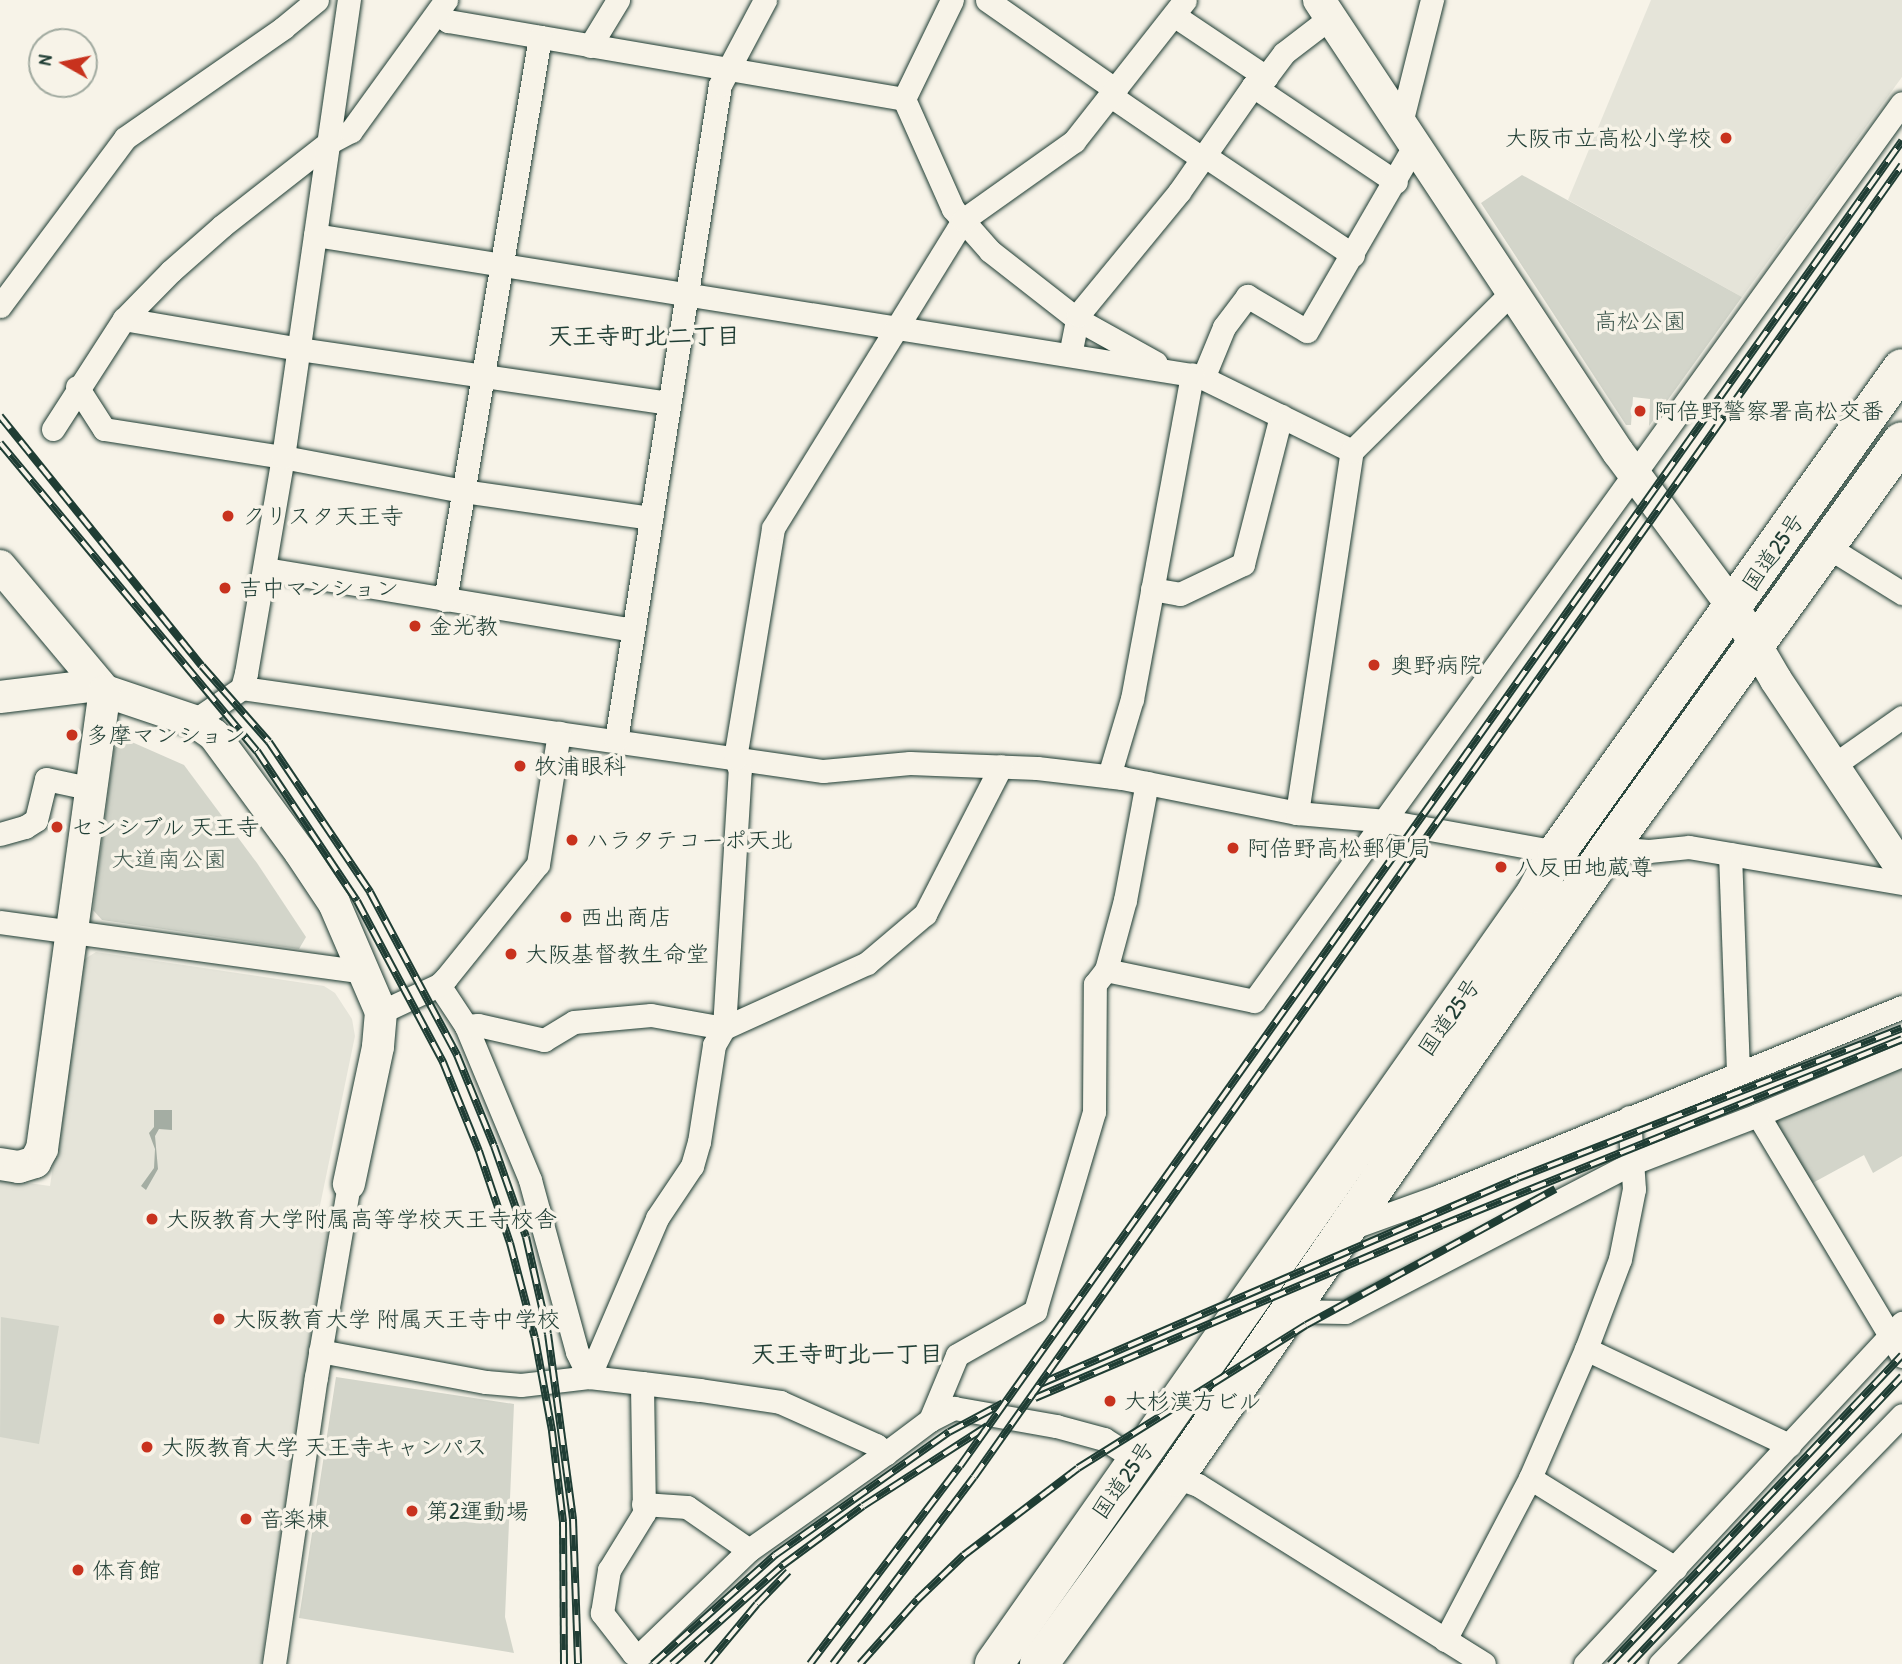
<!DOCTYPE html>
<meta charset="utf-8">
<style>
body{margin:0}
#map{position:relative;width:1902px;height:1664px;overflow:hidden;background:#f7f3e8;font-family:"Patrick Hand","Klee One",sans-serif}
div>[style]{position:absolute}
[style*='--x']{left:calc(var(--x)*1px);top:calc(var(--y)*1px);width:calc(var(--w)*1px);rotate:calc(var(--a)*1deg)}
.built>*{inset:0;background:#e5e4d9}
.green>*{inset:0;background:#d3d5ca}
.water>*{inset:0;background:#a4ada3}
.roads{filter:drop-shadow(0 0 2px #1f3d34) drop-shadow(0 0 2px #1f3d34)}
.street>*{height:23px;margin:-11.5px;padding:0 11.5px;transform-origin:11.5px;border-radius:11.5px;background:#f7f3e8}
.secondary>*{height:32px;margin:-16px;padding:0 16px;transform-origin:16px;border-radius:16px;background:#f7f3e8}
.highway>*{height:38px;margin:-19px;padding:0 19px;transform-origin:19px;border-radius:19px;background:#f7f3e8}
.rail>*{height:8px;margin-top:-4px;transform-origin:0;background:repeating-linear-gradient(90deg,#f7f3e8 0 16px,#1f3d34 0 32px);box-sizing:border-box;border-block:2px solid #1f3d34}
.dots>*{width:19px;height:19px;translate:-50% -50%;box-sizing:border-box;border:4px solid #f7f3e8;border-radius:50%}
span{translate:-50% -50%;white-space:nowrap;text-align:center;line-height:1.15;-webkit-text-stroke:7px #f7f3e8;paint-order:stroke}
.poi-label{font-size:23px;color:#1f3d34}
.right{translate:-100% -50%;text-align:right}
.left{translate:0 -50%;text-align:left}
.park-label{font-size:23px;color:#435b52}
.street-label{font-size:23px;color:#1f3d34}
.neighbourhood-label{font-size:24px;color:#1f3d34;font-weight:700}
.north{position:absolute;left:28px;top:28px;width:70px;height:70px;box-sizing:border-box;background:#f7f3e8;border:2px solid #a1aaa0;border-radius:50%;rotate:279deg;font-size:19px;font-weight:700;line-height:28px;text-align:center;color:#1f3d34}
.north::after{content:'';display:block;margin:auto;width:24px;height:32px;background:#c8321e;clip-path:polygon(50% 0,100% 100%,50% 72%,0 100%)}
</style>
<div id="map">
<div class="built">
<i style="clip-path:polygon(1651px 0,1902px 0,1902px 77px,1742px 297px,1568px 200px)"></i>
<i style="clip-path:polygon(96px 952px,324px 986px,335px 993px,352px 1019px,355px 1036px,316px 1225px,328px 1229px,261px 1664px,0 1664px,0 1179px,50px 1186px,83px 960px)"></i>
</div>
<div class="green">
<i style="clip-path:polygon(1522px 175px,1742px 297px,1649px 426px,1650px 399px,1633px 397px,1631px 425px,1626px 425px,1481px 203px)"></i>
<i style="clip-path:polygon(125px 739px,184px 765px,257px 863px,306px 937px,299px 949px,102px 920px,93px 910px,114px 749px)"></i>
<i style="clip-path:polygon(1902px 1064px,1902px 1156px,1873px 1173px,1864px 1155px,1809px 1185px,1775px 1125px,1778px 1113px)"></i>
<i style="clip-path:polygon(1px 1317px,59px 1326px,39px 1444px,0 1437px)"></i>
<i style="clip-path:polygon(336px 1377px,514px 1404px,505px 1617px,514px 1653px,299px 1618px)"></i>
</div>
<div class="water">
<i style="clip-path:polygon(154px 1110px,172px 1110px,172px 1130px,159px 1129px,155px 1136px,158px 1169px,146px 1190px,141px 1186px,154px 1168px,155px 1149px,149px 1133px,154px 1127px)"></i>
</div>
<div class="roads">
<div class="street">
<i style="--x:952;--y:0;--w:110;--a:115.9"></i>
<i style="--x:904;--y:99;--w:120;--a:66"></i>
<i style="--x:953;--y:209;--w:56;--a:48.6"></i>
<i style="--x:990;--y:251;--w:110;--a:38"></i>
<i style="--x:1077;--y:319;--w:90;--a:29.1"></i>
<i style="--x:987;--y:0;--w:157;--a:34.9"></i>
<i style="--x:437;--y:13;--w:14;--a:36"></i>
<i style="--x:448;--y:21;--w:463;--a:9.7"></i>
<i style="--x:1175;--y:16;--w:110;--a:33.8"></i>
<i style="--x:590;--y:46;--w:54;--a:-58.7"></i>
<i style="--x:1253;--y:86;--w:172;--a:33.9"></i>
<i style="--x:1111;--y:96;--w:112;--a:34.4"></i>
<i style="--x:1401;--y:123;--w:127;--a:-75.9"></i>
<i style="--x:1205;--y:156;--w:178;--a:33.8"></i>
<i style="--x:315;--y:235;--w:888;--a:9.07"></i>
<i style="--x:1192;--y:375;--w:11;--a:15"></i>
<i style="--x:1203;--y:378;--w:166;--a:26.1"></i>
<i style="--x:0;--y:306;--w:209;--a:-53.3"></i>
<i style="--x:125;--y:138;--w:193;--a:-34.8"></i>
<i style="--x:283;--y:28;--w:44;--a:-39.5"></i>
<i style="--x:124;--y:319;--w:178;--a:9.7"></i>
<i style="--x:299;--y:349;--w:374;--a:8.3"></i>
<i style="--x:1070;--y:355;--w:41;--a:-78.7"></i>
<i style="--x:1078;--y:315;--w:159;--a:-50.6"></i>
<i style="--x:1179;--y:192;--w:129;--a:-55.1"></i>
<i style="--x:1253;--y:86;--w:16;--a:-35"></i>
<i style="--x:1266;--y:77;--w:30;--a:-53"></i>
<i style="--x:1284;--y:53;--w:59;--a:-37.5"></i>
<i style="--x:1203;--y:378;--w:55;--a:-67.6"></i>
<i style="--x:1224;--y:327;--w:39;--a:-53"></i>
<i style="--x:1247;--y:296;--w:69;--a:30.3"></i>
<i style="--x:1307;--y:331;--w:215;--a:-59.9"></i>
<i style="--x:77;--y:387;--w:50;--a:57.3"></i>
<i style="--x:104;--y:429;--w:181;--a:8.9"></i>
<i style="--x:283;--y:457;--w:183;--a:10.7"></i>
<i style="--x:463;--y:491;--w:190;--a:8.2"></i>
<i style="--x:53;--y:429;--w:131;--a:-57.2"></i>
<i style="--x:124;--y:319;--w:67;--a:-45.6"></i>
<i style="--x:171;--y:271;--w:68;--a:-41.4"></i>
<i style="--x:222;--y:226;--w:135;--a:-38.1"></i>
<i style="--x:328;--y:143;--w:26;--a:-28"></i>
<i style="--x:351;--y:131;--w:162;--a:-54.1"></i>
<i style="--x:1828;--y:547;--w:87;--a:31.9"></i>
<i style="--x:265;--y:569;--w:372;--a:9.4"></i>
<i style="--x:1152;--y:589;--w:28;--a:10"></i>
<i style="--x:1180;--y:594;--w:70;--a:-25.5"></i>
<i style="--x:1243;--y:564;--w:153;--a:-75.6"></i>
<i style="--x:445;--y:600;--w:571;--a:-80.42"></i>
<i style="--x:242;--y:688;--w:587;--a:8.13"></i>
<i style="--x:823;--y:771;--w:87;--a:-5.3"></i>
<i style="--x:910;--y:763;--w:127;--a:2.3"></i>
<i style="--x:1037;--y:768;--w:86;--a:6.7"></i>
<i style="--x:1122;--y:778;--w:178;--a:11.3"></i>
<i style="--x:1297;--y:813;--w:89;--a:5.1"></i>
<i style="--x:1386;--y:821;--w:174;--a:10.3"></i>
<i style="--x:194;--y:721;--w:58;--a:-34.5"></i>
<i style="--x:242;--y:688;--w:16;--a:-75"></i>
<i style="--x:246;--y:673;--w:219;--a:-80.3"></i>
<i style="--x:283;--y:457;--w:462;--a:-81.8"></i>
<i style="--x:616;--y:740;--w:663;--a:-80.98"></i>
<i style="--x:720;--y:85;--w:96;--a:-62.1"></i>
<i style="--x:1834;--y:765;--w:83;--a:-35.2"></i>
<i style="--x:1109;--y:776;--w:80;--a:-73.4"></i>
<i style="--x:1132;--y:699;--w:330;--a:-79.5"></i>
<i style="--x:1297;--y:813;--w:366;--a:-81.4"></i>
<i style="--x:1352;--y:451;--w:227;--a:-44.8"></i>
<i style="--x:0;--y:834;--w:26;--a:-16"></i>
<i style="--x:25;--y:827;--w:13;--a:-32"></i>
<i style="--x:36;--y:820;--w:42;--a:-76.3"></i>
<i style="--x:46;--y:779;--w:48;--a:12"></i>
<i style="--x:1609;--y:848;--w:40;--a:4.3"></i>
<i style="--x:1649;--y:851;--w:40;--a:-5.7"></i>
<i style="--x:1689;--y:847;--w:216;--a:9.6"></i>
<i style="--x:1730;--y:854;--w:219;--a:87.9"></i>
<i style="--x:0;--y:922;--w:369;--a:7.8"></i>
<i style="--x:1106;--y:970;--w:151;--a:11.8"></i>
<i style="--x:1254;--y:1001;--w:1107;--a:-54.19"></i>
<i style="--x:439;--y:985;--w:49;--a:56.6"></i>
<i style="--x:466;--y:1026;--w:167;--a:67.4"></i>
<i style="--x:530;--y:1180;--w:178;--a:74.7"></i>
<i style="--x:577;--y:1352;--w:28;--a:64"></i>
<i style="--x:589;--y:1377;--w:53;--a:6.5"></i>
<i style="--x:642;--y:1383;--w:58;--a:6.9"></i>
<i style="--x:700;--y:1390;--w:81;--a:8.5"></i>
<i style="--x:780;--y:1402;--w:105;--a:24.1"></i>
<i style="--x:876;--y:1445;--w:13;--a:39"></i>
<i style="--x:886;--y:1453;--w:168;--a:144.7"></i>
<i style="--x:749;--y:1550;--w:149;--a:136.1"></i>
<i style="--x:642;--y:1653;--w:9;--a:180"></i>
<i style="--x:633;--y:1653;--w:51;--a:-127.8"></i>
<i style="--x:602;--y:1613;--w:44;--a:-80.8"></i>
<i style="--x:609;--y:1570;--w:67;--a:-58.4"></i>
<i style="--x:644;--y:1513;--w:130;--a:-90.9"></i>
<i style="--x:381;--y:1012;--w:64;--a:-25"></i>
<i style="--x:439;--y:985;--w:10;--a:-45"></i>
<i style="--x:446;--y:978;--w:146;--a:-51.1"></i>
<i style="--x:538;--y:864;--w:133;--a:-80.9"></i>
<i style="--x:466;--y:1026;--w:12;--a:-5"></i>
<i style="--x:478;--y:1025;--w:68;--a:12.8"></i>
<i style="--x:544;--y:1040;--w:35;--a:-31"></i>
<i style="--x:574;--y:1022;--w:77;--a:-5.2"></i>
<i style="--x:651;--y:1015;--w:74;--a:10.1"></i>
<i style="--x:724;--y:1028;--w:157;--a:-24.4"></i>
<i style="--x:867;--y:963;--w:76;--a:-40.2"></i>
<i style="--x:925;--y:914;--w:166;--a:-62.8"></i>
<i style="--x:1902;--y:1055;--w:156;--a:157.4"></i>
<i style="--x:1758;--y:1115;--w:281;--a:59.1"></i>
<i style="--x:1348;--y:1229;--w:97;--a:-19.9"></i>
<i style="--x:1439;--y:1196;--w:500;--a:-22.21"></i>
<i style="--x:1291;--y:1311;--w:54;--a:1.1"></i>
<i style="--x:1345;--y:1312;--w:324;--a:-27.4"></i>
<i style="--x:1633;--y:1163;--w:134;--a:-21"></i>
<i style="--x:1586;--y:1349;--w:225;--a:25.3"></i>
<i style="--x:320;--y:1351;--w:169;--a:10.6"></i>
<i style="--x:486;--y:1382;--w:35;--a:5"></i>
<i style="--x:521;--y:1385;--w:68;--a:-6.7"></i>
<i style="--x:589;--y:1377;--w:173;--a:-66.8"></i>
<i style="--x:657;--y:1218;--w:63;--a:-56.1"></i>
<i style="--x:692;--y:1166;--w:25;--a:-74"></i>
<i style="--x:699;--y:1142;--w:98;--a:-81.2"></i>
<i style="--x:714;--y:1045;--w:20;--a:-60"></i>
<i style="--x:724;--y:1028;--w:258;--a:-86.5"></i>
<i style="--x:740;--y:770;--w:13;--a:-113"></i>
<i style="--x:735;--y:758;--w:233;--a:-80.6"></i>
<i style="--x:773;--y:528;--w:362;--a:-58.3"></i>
<i style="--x:963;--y:220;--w:136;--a:-35.4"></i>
<i style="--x:1074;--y:141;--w:179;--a:-51.8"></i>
<i style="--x:930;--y:1420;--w:70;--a:-67.4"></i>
<i style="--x:957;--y:1355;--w:90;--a:-29.4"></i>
<i style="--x:1035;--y:1311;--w:208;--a:-73.5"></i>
<i style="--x:1094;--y:1112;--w:128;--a:-89.6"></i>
<i style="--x:1095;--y:984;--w:18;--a:-52"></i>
<i style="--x:1106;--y:970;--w:73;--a:-74.8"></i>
<i style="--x:1125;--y:900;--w:119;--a:-79.4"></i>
<i style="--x:886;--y:1453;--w:55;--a:-36.9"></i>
<i style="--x:930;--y:1420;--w:27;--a:-27"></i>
<i style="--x:954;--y:1408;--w:104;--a:10"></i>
<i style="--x:1056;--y:1426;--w:50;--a:15.2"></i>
<i style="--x:1104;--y:1439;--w:39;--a:32"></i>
<i style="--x:1175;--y:1477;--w:24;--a:19"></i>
<i style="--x:1198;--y:1485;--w:337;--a:32"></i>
<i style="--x:1530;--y:1478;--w:171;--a:31.8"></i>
<i style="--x:643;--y:1504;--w:44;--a:3.9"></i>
<i style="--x:687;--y:1507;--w:75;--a:34.7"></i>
<i style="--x:1445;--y:1640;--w:183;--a:-62.3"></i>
<i style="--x:1530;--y:1478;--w:141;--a:-66.5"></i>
<i style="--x:1586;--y:1349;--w:96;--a:-69.3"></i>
<i style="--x:1620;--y:1259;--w:71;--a:-78.7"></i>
<i style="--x:1634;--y:1189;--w:72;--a:-94"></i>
<i style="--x:274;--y:1664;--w:290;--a:-81.7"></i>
<i style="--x:316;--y:1377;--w:196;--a:-80.3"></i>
<i style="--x:1585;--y:1664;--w:466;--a:-47.1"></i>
<i style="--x:1660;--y:1664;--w:347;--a:-45.8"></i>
</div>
<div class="secondary">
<i style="--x:1319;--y:0;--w:542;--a:56.52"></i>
<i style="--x:1618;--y:452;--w:194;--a:53.4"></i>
<i style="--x:1734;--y:608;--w:83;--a:59.7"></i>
<i style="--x:1776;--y:680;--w:227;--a:56.3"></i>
<i style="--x:0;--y:566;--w:163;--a:50"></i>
<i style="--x:105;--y:691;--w:94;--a:18.6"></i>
<i style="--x:194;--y:721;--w:24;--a:35"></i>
<i style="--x:214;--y:735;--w:145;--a:53.7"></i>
<i style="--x:300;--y:852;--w:61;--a:56.3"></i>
<i style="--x:334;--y:903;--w:119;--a:66.7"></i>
<i style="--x:381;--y:1012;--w:35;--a:95"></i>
<i style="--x:378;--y:1047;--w:140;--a:102"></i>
<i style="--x:0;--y:697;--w:100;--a:-6.9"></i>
<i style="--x:0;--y:1164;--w:19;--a:9"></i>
<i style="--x:19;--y:1167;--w:17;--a:-17"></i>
<i style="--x:35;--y:1162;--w:15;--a:-62"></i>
<i style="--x:42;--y:1149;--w:462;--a:-82.2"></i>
</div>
<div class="highway">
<i style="--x:994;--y:1664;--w:941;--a:-54.91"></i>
<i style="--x:1535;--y:894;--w:47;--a:-62.4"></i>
<i style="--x:1557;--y:852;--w:594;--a:-54.52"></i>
<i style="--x:1039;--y:1664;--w:231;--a:-54"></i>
<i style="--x:1175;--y:1477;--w:764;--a:-55.39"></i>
<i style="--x:1609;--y:848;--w:501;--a:-54.25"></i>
</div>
</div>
<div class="rail">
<i style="--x:0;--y:416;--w:321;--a:51.1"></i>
<i style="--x:202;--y:666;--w:101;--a:48.6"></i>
<i style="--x:269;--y:742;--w:181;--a:56"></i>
<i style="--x:370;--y:892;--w:185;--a:61.9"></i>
<i style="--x:457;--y:1055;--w:98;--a:67.9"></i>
<i style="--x:494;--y:1146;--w:96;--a:70.6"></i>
<i style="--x:526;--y:1237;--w:99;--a:77.2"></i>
<i style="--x:548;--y:1334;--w:187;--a:82.3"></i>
<i style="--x:573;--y:1519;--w:145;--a:88"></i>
<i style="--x:0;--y:443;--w:401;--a:50.2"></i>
<i style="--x:257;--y:751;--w:180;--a:56.3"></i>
<i style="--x:357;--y:901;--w:183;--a:61.9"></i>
<i style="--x:443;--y:1062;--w:96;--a:68"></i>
<i style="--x:479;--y:1151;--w:97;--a:71.4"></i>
<i style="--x:510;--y:1243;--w:98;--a:75.3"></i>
<i style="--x:535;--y:1338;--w:95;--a:79.6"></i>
<i style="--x:552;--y:1431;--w:92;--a:83.1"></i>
<i style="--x:563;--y:1522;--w:142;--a:89.6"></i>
<i style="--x:1040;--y:1384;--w:520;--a:-23.31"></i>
<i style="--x:1518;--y:1178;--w:412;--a:-21.3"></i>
<i style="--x:1035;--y:1398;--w:442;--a:-23"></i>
<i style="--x:1442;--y:1225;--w:496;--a:-22"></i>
<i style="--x:653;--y:1664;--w:164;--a:-41.8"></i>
<i style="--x:775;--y:1555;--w:213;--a:-35.3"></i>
<i style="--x:949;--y:1432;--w:61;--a:-28.2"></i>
<i style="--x:672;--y:1664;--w:149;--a:-41.7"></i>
<i style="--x:783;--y:1565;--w:99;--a:-36.4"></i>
<i style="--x:863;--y:1506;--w:148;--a:-32.8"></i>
<i style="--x:707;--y:1664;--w:78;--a:-50.2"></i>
<i style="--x:757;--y:1604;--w:45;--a:-45.9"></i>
<i style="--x:810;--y:1664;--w:248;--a:-52.9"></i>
<i style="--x:960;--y:1466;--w:1626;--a:-54.59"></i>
<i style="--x:833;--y:1664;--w:234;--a:-53"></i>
<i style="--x:974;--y:1477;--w:1607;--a:-54.73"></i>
<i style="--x:860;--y:1664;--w:86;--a:-48.3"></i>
<i style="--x:917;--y:1600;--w:65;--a:-43.8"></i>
<i style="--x:964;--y:1555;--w:143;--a:-37.3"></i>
<i style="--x:1078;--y:1468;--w:269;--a:-32.1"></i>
<i style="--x:1306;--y:1325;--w:284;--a:-28.6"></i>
<i style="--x:1610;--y:1664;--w:425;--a:-46.6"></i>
<i style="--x:1630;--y:1664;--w:396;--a:-46.6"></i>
</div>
<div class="dots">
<i style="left:1726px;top:138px;background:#c8321e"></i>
<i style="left:1640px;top:411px;background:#c8321e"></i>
<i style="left:228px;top:516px;background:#c8321e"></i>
<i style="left:225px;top:588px;background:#c8321e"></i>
<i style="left:415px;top:626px;background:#c8321e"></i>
<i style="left:1374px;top:665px;background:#c8321e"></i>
<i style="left:72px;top:735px;background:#c8321e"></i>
<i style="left:520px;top:766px;background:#c8321e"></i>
<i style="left:57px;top:827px;background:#c8321e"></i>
<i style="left:572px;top:840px;background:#c8321e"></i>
<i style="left:1233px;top:848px;background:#c8321e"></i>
<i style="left:1501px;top:867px;background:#c8321e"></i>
<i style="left:566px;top:917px;background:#c8321e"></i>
<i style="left:511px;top:954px;background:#c8321e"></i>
<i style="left:152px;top:1219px;background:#c8321e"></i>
<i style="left:219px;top:1319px;background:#c8321e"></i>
<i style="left:1110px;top:1401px;background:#c8321e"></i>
<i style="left:147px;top:1447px;background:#c8321e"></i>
<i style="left:412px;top:1511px;background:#c8321e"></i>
<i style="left:246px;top:1519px;background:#c8321e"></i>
<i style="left:78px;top:1570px;background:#c8321e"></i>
</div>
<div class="poi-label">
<span class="right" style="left:1712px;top:138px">大阪市立高松小学校</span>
<span class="left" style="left:1654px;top:411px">阿倍野警察署高松交番</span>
<span class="left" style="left:242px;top:516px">クリスタ天王寺</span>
<span class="left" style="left:239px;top:588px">吉中マンション</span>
<span class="left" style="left:429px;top:626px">金光教</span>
<span class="left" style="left:1390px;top:665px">奥野病院</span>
<span class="left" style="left:86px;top:735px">多摩マンション</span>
<span class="left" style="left:534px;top:766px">牧浦眼科</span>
<span class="left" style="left:71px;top:827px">センシブル 天王寺</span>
<span class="left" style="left:586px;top:840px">ハラタテコーポ天北</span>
<span class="left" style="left:1247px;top:848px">阿倍野高松郵便局</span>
<span class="left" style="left:1515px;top:867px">八反田地蔵尊</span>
<span class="left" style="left:580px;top:917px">西出商店</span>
<span class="left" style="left:525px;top:954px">大阪基督教生命堂</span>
<span class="left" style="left:166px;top:1219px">大阪教育大学附属高等学校天王寺校舎</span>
<span class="left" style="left:233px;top:1319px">大阪教育大学 附属天王寺中学校</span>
<span class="left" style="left:1124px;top:1401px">大杉漢方ビル</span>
<span class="left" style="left:161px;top:1447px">大阪教育大学 天王寺キャンパス</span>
<span class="left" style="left:426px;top:1511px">第2運動場</span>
<span class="left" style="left:260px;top:1519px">音楽棟</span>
<span class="left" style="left:92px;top:1570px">体育館</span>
</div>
<div class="park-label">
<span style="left:1640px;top:321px">高松公園</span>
<span style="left:169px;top:859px">大道南公園</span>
</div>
<div class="street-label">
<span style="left:1773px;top:552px;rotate:-55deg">国道25号</span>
<span style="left:1449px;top:1017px;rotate:-55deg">国道25号</span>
<span style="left:1123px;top:1480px;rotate:-55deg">国道25号</span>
</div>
<div class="neighbourhood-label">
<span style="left:644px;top:336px">天王寺町北二丁目</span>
<span style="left:847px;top:1354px">天王寺町北一丁目</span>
</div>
<div class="north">N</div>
</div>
